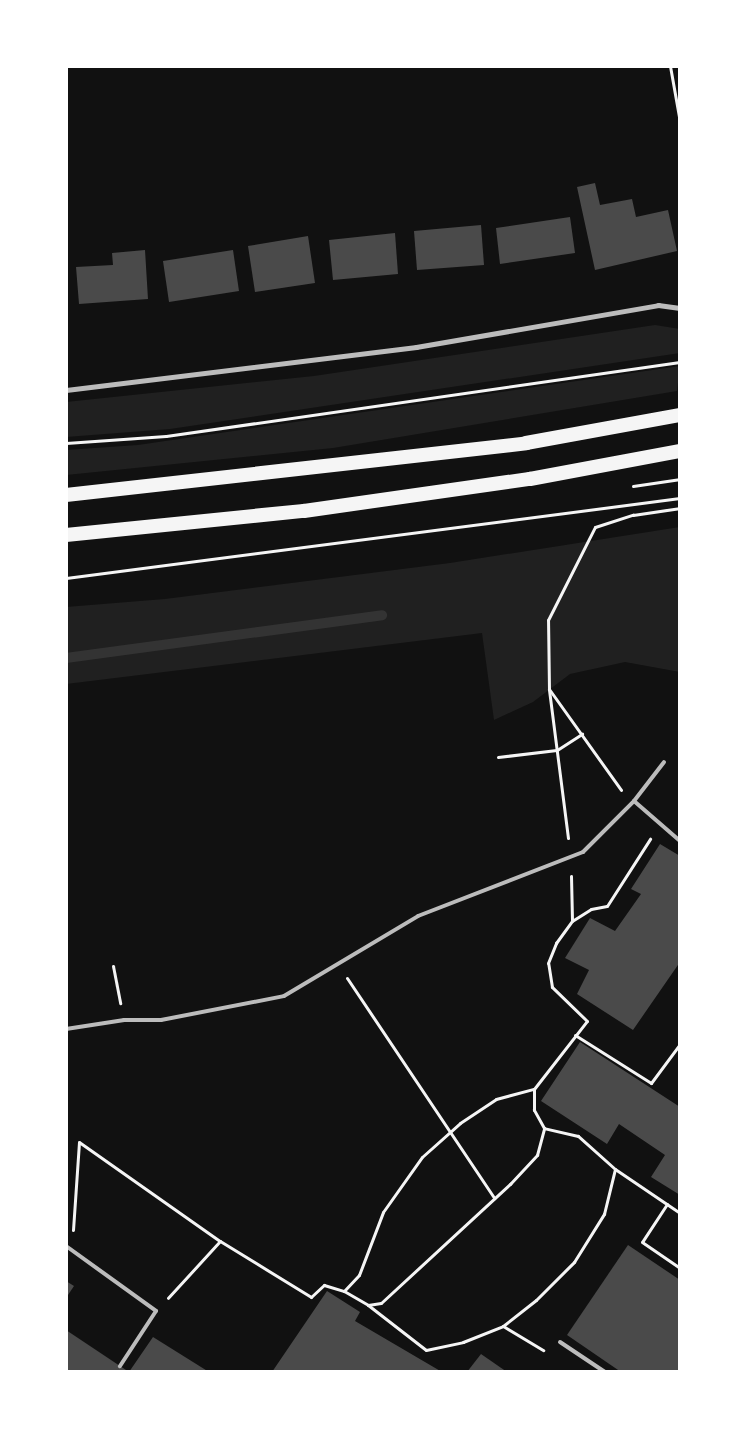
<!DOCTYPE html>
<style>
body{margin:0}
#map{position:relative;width:746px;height:1438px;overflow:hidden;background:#111;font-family:Helvetica,sans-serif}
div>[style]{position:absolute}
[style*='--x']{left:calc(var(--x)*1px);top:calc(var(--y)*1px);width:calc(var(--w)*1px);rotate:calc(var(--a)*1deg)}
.green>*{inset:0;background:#202020}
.stream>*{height:10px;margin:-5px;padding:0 5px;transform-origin:5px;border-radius:5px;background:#333}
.building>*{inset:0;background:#4a4a4a}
.path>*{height:3px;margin:-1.5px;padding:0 1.5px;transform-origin:1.5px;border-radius:1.5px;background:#f5f5f5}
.service>*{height:4px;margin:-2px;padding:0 2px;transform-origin:2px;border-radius:2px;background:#bcbcbc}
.minor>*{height:5px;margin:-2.5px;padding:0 2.5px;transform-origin:2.5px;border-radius:2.5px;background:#bcbcbc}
.trunk>*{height:14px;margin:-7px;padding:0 7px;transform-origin:7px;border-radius:7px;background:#f5f5f5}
span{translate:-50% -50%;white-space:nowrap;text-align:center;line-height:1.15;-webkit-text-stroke:4px #fff;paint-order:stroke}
.frame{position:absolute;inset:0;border:68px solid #fff;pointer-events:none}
</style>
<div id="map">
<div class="green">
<i style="clip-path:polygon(655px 325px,680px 329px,680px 353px,170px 429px,66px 437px,66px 402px,314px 376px)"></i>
<i style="clip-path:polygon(680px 366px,677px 391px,333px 448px,66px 475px,66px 450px,138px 445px)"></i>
<i style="clip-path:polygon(680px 527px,680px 672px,625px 662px,570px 674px,533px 702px,494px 720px,482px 633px,66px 684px,66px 607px,165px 599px,450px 563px)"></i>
</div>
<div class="stream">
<i style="--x:66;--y:658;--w:319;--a:-7.7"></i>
</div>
<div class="building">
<i style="clip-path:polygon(595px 183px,600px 205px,632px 199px,636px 217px,668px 210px,677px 251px,595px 270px,577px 187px)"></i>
<i style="clip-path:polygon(570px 217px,575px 253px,500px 264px,496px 228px)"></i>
<i style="clip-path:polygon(481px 225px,484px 265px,417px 270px,414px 231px)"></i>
<i style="clip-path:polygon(395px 233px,398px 274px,333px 280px,329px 240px)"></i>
<i style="clip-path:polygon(308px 236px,315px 283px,255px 292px,248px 246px)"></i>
<i style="clip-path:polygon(145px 250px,148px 299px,79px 304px,76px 267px,113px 265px,112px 253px)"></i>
<i style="clip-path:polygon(233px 250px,239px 291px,169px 302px,163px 261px)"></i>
<i style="clip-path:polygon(660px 844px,680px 856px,680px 962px,633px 1030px,577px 994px,589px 970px,565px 958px,590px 918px,615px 931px,641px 894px,631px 889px)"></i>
<i style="clip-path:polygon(580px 1042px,680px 1107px,680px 1195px,651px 1177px,665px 1155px,619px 1124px,607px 1144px,541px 1101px)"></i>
<i style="clip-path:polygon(628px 1245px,680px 1280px,680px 1372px,621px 1372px,567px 1335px)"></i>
<i style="clip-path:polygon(66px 1281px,74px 1286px,66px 1298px)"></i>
<i style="clip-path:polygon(327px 1291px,360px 1312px,355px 1321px,442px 1372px,272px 1372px)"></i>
<i style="clip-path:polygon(66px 1330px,129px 1372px,153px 1337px,209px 1372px,66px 1372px)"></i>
<i style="clip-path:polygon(481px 1354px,507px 1372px,467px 1372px)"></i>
</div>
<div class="path">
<i style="--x:670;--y:66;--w:57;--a:79.9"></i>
<i style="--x:66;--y:443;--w:100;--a:-4"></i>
<i style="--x:166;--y:436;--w:519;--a:-8.19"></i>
<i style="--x:633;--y:486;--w:48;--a:-8.5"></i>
<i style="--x:66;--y:578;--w:619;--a:-7.42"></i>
<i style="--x:549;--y:689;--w:124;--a:54.5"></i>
<i style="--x:498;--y:757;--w:59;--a:-6.8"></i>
<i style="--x:557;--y:750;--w:30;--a:-33"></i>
<i style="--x:568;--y:838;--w:150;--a:-97.3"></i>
<i style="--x:549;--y:689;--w:69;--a:-90.8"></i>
<i style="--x:548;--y:620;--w:104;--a:-63.2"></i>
<i style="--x:595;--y:527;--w:40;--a:-18"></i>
<i style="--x:633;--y:515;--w:48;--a:-8.5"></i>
<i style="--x:571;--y:876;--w:44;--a:88.7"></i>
<i style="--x:113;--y:966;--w:38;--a:79"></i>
<i style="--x:347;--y:978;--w:265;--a:56.2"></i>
<i style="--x:575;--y:1035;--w:90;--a:32.3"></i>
<i style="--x:651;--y:1083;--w:49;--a:-53.4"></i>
<i style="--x:615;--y:1169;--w:78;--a:34.1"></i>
<i style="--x:667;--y:1204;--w:45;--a:123.3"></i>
<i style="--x:642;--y:1242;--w:46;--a:34.4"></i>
<i style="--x:73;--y:1230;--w:88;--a:-86.1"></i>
<i style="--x:79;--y:1142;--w:172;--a:35.1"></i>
<i style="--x:220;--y:1241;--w:77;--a:132.4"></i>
<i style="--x:220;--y:1241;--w:107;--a:31.6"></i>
<i style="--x:311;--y:1297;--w:18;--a:-43"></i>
<i style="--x:324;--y:1285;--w:21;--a:17"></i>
<i style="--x:344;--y:1291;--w:22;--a:-47"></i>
<i style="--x:359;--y:1275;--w:67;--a:-69.1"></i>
<i style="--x:383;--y:1212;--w:67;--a:-54.7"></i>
<i style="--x:422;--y:1157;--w:51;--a:-41.8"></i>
<i style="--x:460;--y:1123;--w:43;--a:-33.7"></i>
<i style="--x:496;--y:1099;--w:39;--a:-15"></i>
<i style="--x:534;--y:1089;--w:86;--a:-52.1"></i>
<i style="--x:587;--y:1021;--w:49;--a:-135.8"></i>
<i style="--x:552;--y:987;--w:24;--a:-99"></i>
<i style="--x:548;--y:963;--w:22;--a:-68"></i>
<i style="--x:556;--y:943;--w:27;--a:-54"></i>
<i style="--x:572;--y:921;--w:22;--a:-32"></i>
<i style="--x:591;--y:909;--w:16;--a:-11"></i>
<i style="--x:607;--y:906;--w:80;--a:-57.3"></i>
<i style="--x:344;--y:1291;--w:28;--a:30"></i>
<i style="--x:368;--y:1305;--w:13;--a:-9"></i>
<i style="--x:381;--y:1303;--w:176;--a:-42.7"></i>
<i style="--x:510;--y:1184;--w:40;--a:-47"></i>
<i style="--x:537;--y:1155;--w:28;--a:-75"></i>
<i style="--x:544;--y:1128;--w:21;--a:-119"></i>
<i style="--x:534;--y:1110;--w:21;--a:-90"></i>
<i style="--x:368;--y:1305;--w:73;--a:37.8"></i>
<i style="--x:426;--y:1350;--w:38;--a:-12"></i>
<i style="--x:463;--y:1342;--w:43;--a:-21.8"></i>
<i style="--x:503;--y:1326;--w:42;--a:-38.2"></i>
<i style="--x:536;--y:1300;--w:54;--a:-45"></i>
<i style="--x:574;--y:1262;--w:57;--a:-58"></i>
<i style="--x:604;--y:1214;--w:46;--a:-76.3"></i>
<i style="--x:615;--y:1169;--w:50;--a:-138.3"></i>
<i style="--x:578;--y:1136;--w:35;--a:-167"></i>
<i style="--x:503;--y:1326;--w:47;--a:31"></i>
</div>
<div class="service">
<i style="--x:634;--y:801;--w:61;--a:41"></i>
<i style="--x:66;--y:1029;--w:59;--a:-8.8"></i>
<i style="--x:124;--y:1020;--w:37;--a:0"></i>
<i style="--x:161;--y:1020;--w:125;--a:-11"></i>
<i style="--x:284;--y:996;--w:156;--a:-30.8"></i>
<i style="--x:418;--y:916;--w:177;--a:-21.2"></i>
<i style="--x:583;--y:852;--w:72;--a:-45"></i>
<i style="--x:634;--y:801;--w:49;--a:-52.4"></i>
<i style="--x:66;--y:1246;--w:111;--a:35.8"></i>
<i style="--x:156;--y:1311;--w:66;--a:123.2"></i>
<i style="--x:560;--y:1342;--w:54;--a:33.7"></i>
</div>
<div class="minor">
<i style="--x:66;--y:390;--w:353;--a:-7"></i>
<i style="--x:416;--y:347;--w:246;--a:-9.8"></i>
<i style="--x:658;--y:305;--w:22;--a:8"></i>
</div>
<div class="trunk">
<i style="--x:66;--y:495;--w:463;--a:-6.4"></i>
<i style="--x:526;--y:443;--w:157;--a:-10.3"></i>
<i style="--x:66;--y:535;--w:239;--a:-5.8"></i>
<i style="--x:304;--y:511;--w:228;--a:-8.1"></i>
<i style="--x:530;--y:479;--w:153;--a:-10.6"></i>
</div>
<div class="frame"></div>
</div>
